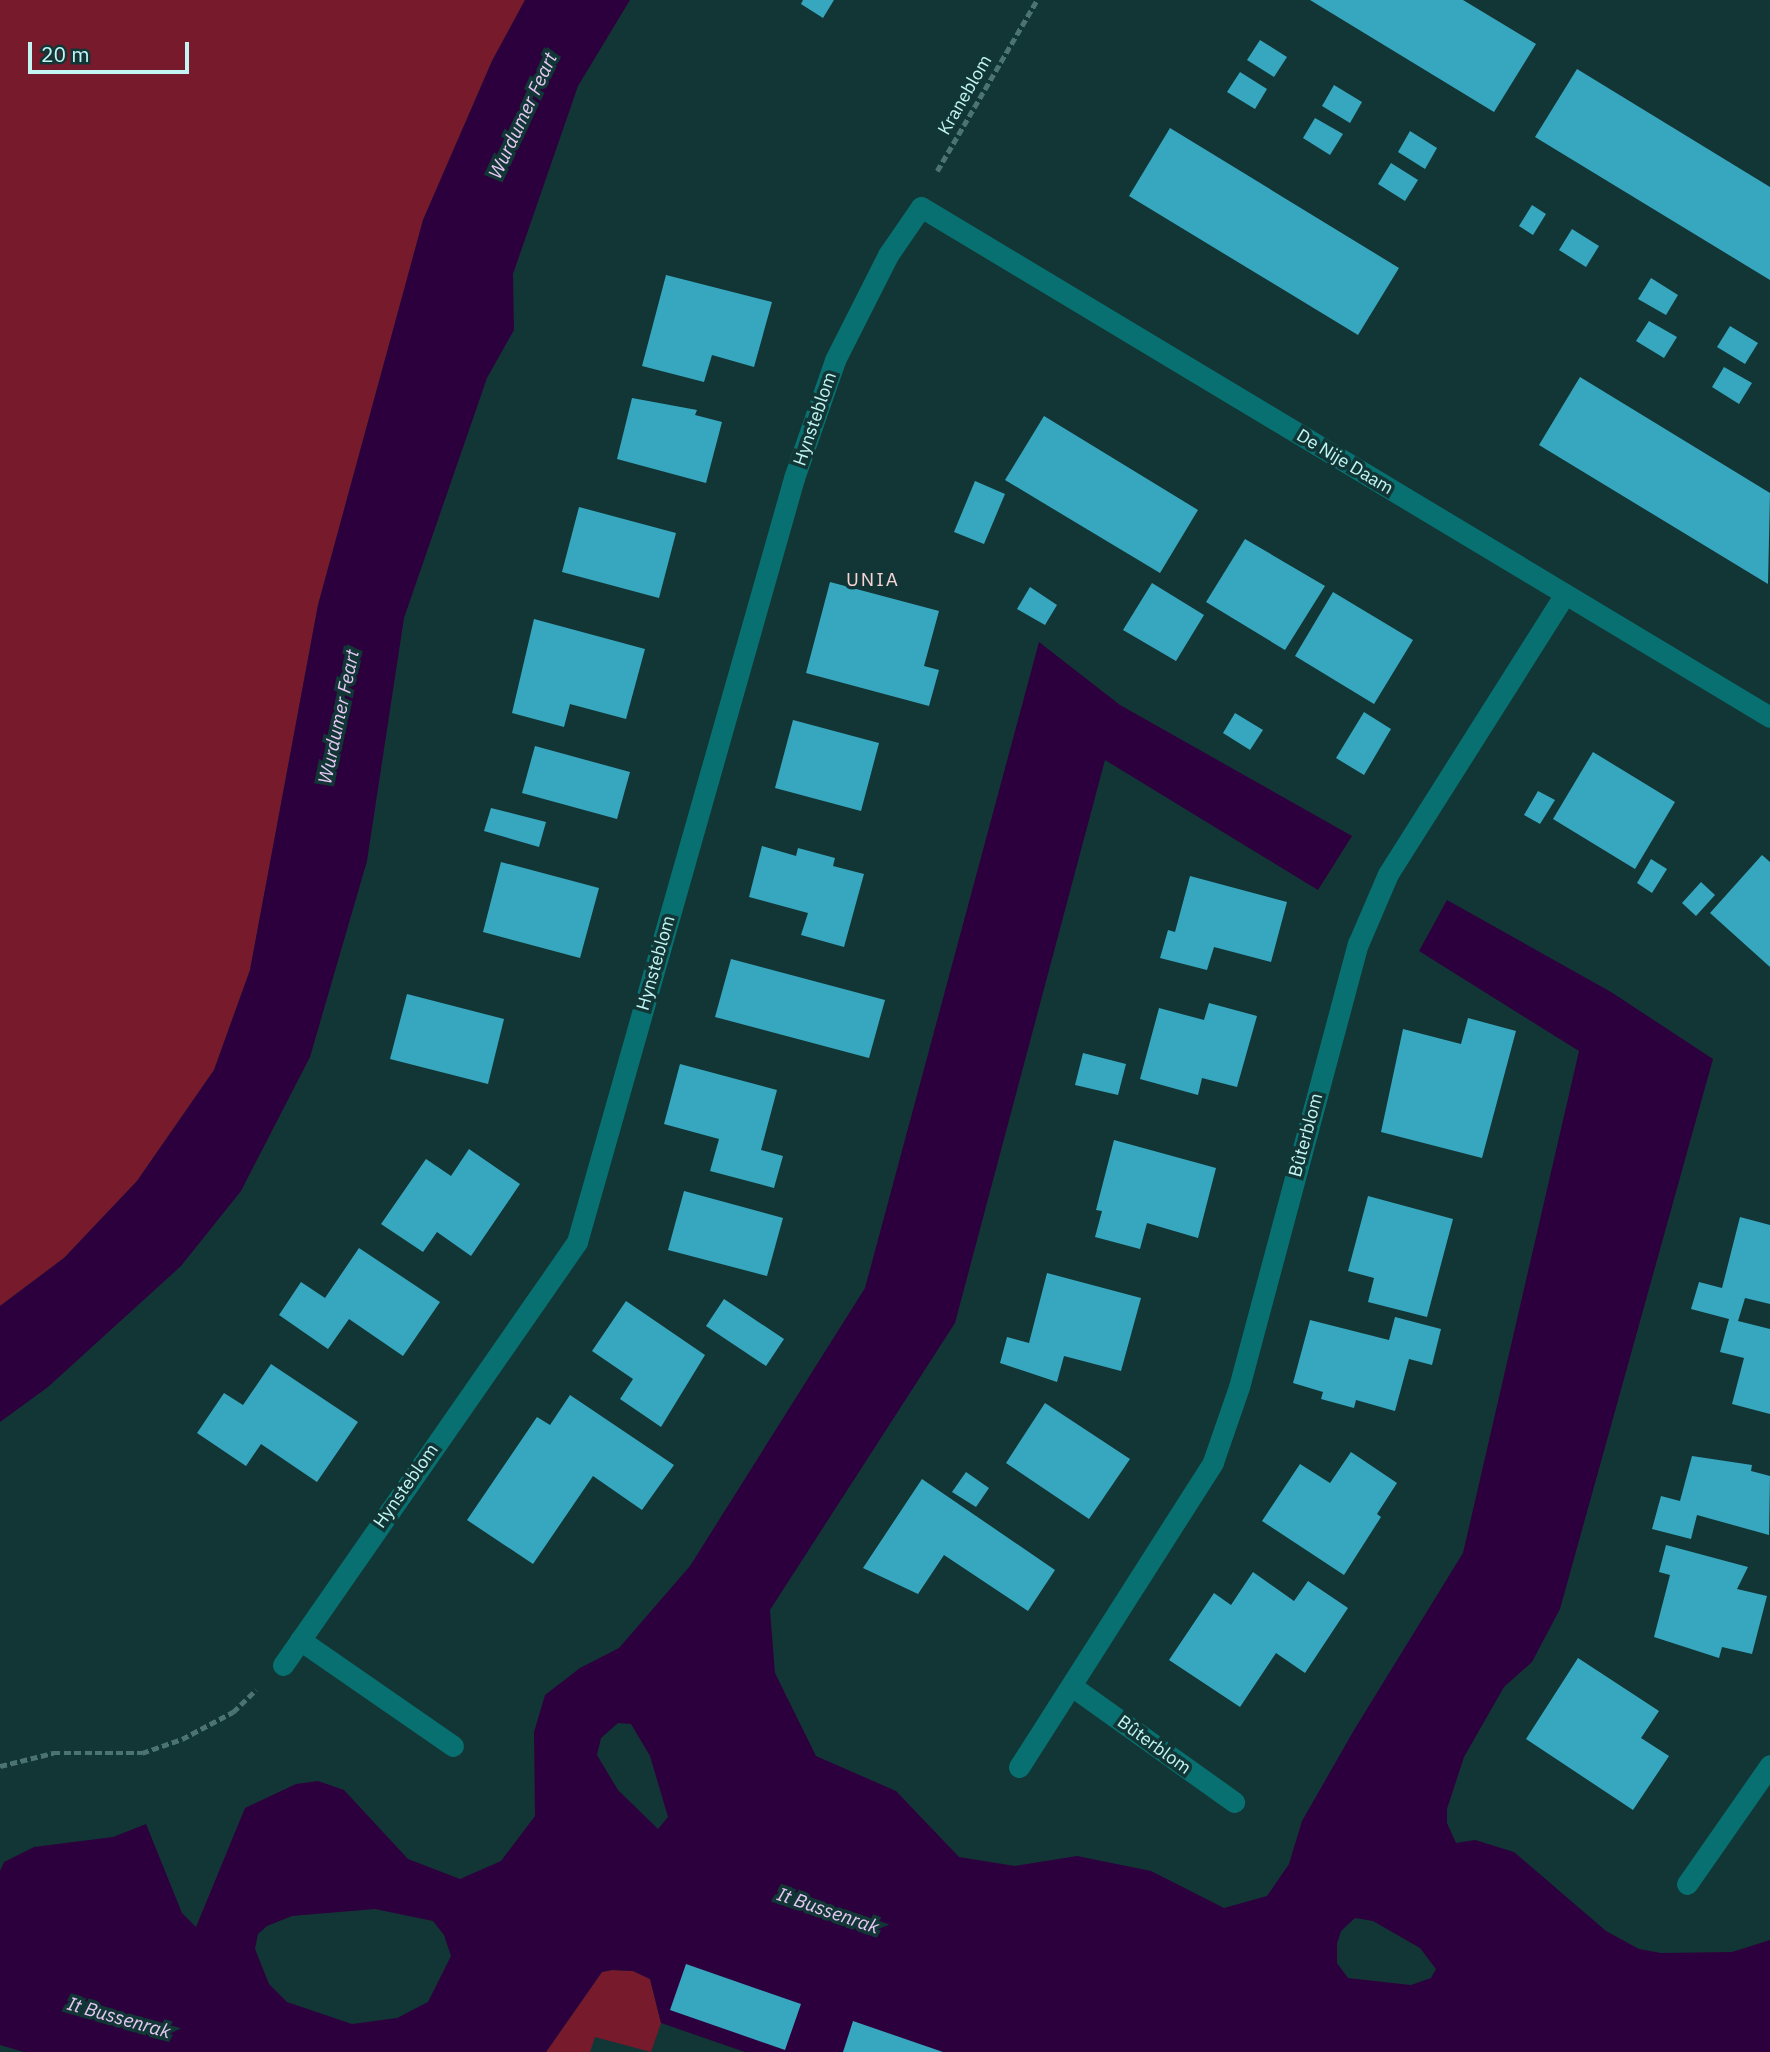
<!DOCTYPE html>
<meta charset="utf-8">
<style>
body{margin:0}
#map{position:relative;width:1770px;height:2052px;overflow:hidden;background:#123636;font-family:"IBM Plex Sans",sans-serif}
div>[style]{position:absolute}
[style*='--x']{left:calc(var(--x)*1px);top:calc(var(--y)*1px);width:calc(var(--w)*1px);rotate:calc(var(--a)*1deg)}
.green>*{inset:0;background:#771a2c}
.water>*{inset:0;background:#2c003c}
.building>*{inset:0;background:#37a7bf}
.path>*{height:4.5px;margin-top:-2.25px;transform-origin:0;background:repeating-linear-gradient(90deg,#4a7372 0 7px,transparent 0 10.5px)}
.lane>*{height:21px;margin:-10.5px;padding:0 10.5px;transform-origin:10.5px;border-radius:10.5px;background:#087070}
.street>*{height:21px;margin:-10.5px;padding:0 10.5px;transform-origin:10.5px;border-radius:10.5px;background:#087070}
.secondary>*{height:21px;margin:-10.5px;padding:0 10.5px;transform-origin:10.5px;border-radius:10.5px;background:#087070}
span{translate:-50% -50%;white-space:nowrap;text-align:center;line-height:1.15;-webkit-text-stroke:7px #123636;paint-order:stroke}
.street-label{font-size:18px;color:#c2f5f4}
.water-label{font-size:19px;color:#e7c8f4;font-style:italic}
.neighbourhood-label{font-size:19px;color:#f7d4d5;letter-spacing:2px}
.scale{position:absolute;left:28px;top:42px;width:161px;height:32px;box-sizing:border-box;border:4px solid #c2f5f4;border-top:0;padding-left:9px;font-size:21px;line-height:24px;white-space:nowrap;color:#c2f5f4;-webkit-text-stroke:5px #123636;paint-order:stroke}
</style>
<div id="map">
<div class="green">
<i style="clip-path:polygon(0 0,525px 0,492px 61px,423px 220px,318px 605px,250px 970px,214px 1070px,137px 1181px,64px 1258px,0 1306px)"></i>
<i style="clip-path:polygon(612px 1970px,633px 1971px,650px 1979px,661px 2023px,651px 2052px,595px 2037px,590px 2052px,546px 2052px,602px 1972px)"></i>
</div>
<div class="water">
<i style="clip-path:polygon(525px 0,630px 0,578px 86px,513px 274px,514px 330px,487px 378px,404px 618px,367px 861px,310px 1057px,241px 1191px,181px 1266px,48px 1387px,0 1422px,0 1306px,64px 1258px,137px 1181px,214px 1070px,250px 970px,318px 605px,423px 220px,492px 61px)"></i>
<i style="clip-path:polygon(evenodd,1039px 642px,1120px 705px,1352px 836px,1318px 890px,1105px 760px,955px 1323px,770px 1610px,775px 1673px,816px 1756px,896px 1791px,959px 1857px,1015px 1866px,1077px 1856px,1151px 1871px,1224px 1908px,1267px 1896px,1289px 1864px,1302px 1821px,1354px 1730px,1463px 1553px,1579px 1051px,1419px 951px,1447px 900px,1611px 992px,1713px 1059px,1560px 1609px,1532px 1662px,1504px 1687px,1464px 1757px,1447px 1809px,1447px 1823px,1456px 1843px,1475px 1840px,1514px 1852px,1606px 1931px,1639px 1949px,1661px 1953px,1732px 1952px,1770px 1940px,1770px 2052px,745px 2052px,661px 2023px,650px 1979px,633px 1971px,612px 1970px,602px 1972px,546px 2052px,24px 2052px,0 2045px,0 1871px,4px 1862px,34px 1847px,113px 1837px,146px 1824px,182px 1913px,196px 1927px,245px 1808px,296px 1784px,318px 1781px,344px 1790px,408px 1859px,460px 1879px,501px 1861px,535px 1816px,534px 1732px,545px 1695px,580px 1668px,619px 1648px,690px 1566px,865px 1288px,1039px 642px,618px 1723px,631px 1724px,650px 1756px,668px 1817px,658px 1829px,618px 1790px,597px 1755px,601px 1738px,618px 1723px,1039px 642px,375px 1909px,433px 1921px,444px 1935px,451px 1956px,428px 2002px,397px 2018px,352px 2024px,287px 2002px,269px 1984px,255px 1949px,258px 1934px,267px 1926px,292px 1916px,375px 1909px,1039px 642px,1355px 1918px,1373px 1921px,1420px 1948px,1436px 1969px,1431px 1978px,1411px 1985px,1348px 1978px,1337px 1963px,1337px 1944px,1341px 1931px,1355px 1918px)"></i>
</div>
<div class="building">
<i style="clip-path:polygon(803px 0,834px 0,823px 18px,801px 4px)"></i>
<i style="clip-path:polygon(1310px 0,1463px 0,1536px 44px,1494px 112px)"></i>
<i style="clip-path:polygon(1260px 40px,1287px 57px,1274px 77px,1247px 60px)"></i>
<i style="clip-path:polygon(1577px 69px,1770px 187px,1770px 280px,1535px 137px)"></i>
<i style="clip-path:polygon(1240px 72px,1267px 89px,1255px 109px,1227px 92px)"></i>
<i style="clip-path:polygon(1334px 85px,1362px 102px,1350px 123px,1322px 106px)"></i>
<i style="clip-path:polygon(1315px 118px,1343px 134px,1330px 155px,1303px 138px)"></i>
<i style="clip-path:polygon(1170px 128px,1399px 268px,1358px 335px,1129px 196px)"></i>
<i style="clip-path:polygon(1410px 131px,1437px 148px,1425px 169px,1398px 152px)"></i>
<i style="clip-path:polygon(1391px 163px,1418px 180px,1405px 201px,1378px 184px)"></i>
<i style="clip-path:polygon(1532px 205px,1546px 214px,1533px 235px,1519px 226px)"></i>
<i style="clip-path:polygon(1572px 229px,1599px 246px,1586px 267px,1559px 250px)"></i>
<i style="clip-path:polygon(666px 275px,772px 302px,754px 367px,712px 355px,704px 382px,642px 366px)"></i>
<i style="clip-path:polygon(1651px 278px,1678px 295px,1666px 315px,1638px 299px)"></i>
<i style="clip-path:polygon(1649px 321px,1677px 337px,1664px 358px,1636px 341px)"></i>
<i style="clip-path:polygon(1730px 326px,1758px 343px,1745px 364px,1717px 347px)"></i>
<i style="clip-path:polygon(1724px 367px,1752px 383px,1739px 404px,1712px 387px)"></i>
<i style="clip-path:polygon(1580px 377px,1770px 493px,1768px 584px,1539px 445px)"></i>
<i style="clip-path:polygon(632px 398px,697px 410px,695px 415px,722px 422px,706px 483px,617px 459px)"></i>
<i style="clip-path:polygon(1044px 416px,1198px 510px,1160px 573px,1005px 480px)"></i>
<i style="clip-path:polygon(975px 481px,1005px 494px,984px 544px,954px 532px)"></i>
<i style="clip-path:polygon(579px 507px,676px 533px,659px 598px,562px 572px)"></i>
<i style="clip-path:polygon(1245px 539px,1325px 586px,1285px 650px,1206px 602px)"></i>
<i style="clip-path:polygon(830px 582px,939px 611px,924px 666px,939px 670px,929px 706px,806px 673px)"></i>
<i style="clip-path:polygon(1152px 583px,1204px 615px,1176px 661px,1123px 630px)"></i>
<i style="clip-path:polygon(1030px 587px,1057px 605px,1045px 625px,1017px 609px)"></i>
<i style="clip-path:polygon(1333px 592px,1413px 640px,1374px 704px,1295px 656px)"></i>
<i style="clip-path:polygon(534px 619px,645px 649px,626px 719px,570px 704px,564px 727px,512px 713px)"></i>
<i style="clip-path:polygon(1364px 712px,1391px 729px,1364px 775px,1336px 758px)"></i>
<i style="clip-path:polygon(1235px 713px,1263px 730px,1250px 750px,1223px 733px)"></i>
<i style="clip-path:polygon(793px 720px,879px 743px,861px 811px,775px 788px)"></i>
<i style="clip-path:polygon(535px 746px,630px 772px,617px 819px,522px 793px)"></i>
<i style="clip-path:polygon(1593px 752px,1675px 802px,1635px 869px,1553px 819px)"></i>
<i style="clip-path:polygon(1538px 791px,1555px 800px,1540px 824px,1524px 815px)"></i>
<i style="clip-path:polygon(491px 808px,546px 822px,539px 847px,484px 831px)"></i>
<i style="clip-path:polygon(762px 846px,796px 856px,798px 848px,835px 858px,833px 866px,864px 874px,844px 947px,801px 935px,808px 913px,749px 897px)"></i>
<i style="clip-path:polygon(1762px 855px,1770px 862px,1770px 967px,1710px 913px)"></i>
<i style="clip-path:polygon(1651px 859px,1667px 869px,1652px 893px,1637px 883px)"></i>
<i style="clip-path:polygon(501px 862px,599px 888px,580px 958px,483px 932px)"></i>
<i style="clip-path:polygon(1190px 876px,1287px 902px,1271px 962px,1214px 947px,1207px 970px,1160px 958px,1168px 930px,1175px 932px)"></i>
<i style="clip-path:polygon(1701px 882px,1715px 895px,1696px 916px,1682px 903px)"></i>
<i style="clip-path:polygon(731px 959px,885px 1000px,869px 1058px,715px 1017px)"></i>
<i style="clip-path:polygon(407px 994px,504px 1019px,488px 1084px,390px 1059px)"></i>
<i style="clip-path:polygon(1209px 1003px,1257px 1016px,1237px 1087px,1202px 1078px,1198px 1095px,1140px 1079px,1159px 1008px,1204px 1020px)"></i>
<i style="clip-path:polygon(1468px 1018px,1516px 1031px,1482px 1158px,1381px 1132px,1403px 1029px,1461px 1044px)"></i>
<i style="clip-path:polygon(1083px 1053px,1126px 1064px,1118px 1095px,1075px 1085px)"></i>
<i style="clip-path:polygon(680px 1064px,777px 1090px,761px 1150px,783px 1156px,774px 1188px,710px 1171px,719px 1139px,664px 1124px)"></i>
<i style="clip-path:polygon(1114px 1140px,1216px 1168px,1198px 1238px,1147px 1223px,1140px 1249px,1095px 1237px,1102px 1211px,1096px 1210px)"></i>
<i style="clip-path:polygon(469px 1149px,520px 1184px,471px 1256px,437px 1232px,423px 1252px,381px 1224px,426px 1159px,451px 1176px)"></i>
<i style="clip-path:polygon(684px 1191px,783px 1218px,767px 1276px,668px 1250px)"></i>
<i style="clip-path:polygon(1368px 1196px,1453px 1219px,1427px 1317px,1368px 1302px,1374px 1278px,1348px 1271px)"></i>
<i style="clip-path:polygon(1740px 1217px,1770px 1225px,1770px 1304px,1745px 1298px,1738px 1321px,1770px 1329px,1770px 1414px,1732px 1404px,1744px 1358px,1720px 1352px,1729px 1319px,1691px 1309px,1699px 1282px,1722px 1288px)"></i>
<i style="clip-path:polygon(359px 1248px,440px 1302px,403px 1356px,349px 1319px,328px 1349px,279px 1315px,301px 1282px,325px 1298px)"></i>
<i style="clip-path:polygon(1047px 1273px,1141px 1298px,1121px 1371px,1064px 1356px,1057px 1382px,1000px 1363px,1007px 1337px,1029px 1343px)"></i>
<i style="clip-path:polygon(724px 1299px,784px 1339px,766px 1366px,706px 1326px)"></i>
<i style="clip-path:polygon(626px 1301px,705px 1355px,661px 1427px,620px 1399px,633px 1379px,592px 1351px)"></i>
<i style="clip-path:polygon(1395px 1317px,1441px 1329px,1432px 1365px,1409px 1359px,1395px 1411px,1356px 1400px,1354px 1408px,1321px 1399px,1323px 1392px,1293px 1383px,1310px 1320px,1389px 1340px)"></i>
<i style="clip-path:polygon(271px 1364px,358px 1422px,317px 1482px,261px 1444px,246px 1466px,197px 1433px,224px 1393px,243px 1405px)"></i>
<i style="clip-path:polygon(570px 1395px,674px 1465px,642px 1510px,593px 1476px,533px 1564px,467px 1520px,537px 1417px,550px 1425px)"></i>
<i style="clip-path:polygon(1045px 1403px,1130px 1459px,1089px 1519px,1006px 1463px)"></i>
<i style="clip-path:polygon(1351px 1452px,1397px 1483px,1377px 1514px,1381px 1517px,1344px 1575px,1262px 1521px,1300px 1464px,1330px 1483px)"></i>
<i style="clip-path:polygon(1692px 1456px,1752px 1465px,1751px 1471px,1770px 1476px,1769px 1535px,1697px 1515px,1691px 1539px,1652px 1529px,1661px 1496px,1680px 1501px)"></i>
<i style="clip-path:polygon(966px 1472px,989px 1488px,976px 1507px,952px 1492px)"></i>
<i style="clip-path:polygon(922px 1479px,1055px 1570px,1028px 1611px,944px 1555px,918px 1594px,863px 1568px)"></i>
<i style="clip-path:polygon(1666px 1545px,1748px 1567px,1737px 1589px,1767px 1596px,1752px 1654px,1722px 1647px,1719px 1658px,1654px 1637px,1670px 1575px,1659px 1572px)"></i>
<i style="clip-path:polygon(1253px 1572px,1294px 1601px,1308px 1581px,1348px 1608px,1305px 1673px,1276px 1653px,1240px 1707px,1169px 1660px,1214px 1593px,1231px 1605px)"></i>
<i style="clip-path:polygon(1578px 1658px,1659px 1711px,1641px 1738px,1669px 1756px,1633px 1810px,1526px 1739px)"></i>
<i style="clip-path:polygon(686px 1964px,801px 2004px,785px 2050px,670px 2010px)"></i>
<i style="clip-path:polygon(853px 2021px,943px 2052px,843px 2052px)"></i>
</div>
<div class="path">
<i style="--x:937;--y:171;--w:198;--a:-59.7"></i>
<i style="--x:0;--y:1766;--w:55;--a:-13.8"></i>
<i style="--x:53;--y:1753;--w:89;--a:0"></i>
<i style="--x:142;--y:1753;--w:42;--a:-19.3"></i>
<i style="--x:182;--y:1739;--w:58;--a:-27.9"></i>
<i style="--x:233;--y:1712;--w:32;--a:-44"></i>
</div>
<div class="lane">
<i style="--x:300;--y:1640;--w:186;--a:34.7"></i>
<i style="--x:1073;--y:1687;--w:198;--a:35.5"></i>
</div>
<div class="street">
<i style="--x:283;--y:1665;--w:515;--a:-55.2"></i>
<i style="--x:577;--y:1242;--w:794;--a:-74.14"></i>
<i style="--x:794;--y:478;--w:125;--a:-70.8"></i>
<i style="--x:835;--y:360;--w:118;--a:-63.2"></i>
<i style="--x:888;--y:255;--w:58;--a:-55.5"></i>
<i style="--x:1019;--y:1767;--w:361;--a:-57.5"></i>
<i style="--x:1213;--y:1462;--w:79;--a:-70.9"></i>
<i style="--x:1239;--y:1387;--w:459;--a:-75"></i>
<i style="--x:1358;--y:944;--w:76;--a:-66.8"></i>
<i style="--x:1388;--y:874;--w:331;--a:-57.7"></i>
<i style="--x:1687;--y:1884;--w:145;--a:-55.1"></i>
</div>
<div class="secondary">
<i style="--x:921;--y:207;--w:990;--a:30.99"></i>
</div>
<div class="street-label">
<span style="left:965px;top:95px;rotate:-60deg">Kraneblom</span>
<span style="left:815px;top:419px;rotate:-71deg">Hynsteblom</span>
<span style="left:1345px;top:462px;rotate:31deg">De Nije Daam</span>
<span style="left:656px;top:963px;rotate:-74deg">Hynsteblom</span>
<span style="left:1306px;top:1135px;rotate:-75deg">Bûterblom</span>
<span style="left:406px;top:1486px;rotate:-55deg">Hynsteblom</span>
<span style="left:1154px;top:1745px;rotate:36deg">Bûterblom</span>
</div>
<div class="water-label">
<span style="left:523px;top:116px;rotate:-65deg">Wurdumer Feart</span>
<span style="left:339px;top:717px;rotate:-78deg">Wurdumer Feart</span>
<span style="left:828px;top:1911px;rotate:19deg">It Bussenrak</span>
<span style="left:119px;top:2018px;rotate:16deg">It Bussenrak</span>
</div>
<div class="neighbourhood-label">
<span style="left:873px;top:580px">UNIA</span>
</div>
<div class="scale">20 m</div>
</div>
